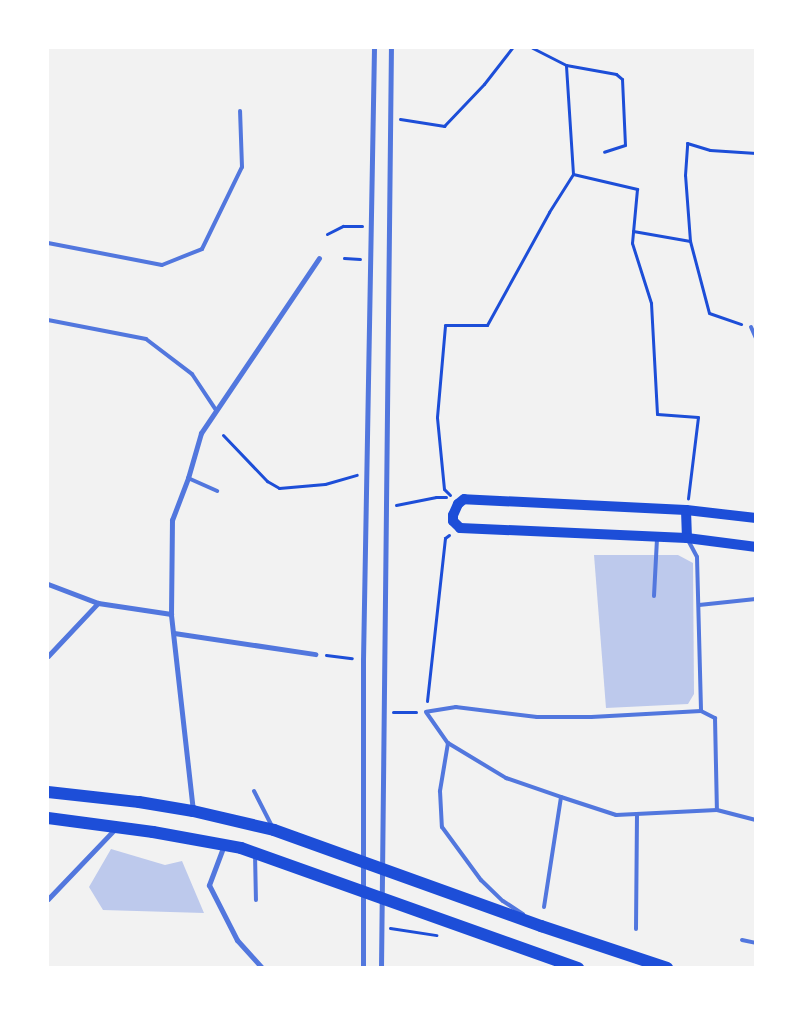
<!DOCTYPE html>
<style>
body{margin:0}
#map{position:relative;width:803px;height:1015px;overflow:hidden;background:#f2f2f2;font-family:Bitter,serif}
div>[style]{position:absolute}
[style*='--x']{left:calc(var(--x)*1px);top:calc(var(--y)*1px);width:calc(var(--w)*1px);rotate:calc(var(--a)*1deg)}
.building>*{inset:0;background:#bdc9ec}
.path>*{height:3px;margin:-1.5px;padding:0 1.5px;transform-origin:1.5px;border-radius:1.5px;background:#1d4ed8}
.service>*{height:4px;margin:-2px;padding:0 2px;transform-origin:2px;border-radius:2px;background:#5277de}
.pedestrian>*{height:4.5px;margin:-2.25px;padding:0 2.25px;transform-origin:2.25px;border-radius:2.25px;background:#5277de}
.minor>*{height:5px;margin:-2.5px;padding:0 2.5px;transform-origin:2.5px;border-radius:2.5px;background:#5277de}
.secondary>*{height:10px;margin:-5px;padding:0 5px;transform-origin:5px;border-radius:5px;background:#1d4ed8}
.primary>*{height:12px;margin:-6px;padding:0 6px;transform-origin:6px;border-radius:6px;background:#1d4ed8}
span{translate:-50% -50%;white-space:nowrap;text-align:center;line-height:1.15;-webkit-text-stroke:4px #fff;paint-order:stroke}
.frame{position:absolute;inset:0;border:49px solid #fff;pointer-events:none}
</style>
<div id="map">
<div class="building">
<i style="clip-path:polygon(594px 555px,678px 555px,693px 563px,694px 694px,688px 704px,606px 708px)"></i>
<i style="clip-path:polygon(111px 849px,165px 865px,182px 861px,204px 913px,103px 910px,89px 887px)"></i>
</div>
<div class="path">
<i style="--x:566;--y:65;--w:51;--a:10.2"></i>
<i style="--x:616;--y:74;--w:8;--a:40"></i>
<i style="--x:622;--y:79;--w:66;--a:87.4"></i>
<i style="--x:625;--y:145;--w:22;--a:162"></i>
<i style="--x:400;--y:119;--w:45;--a:9"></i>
<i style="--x:444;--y:126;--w:58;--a:-46.4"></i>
<i style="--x:484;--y:84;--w:46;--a:-52.1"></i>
<i style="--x:573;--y:174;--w:66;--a:13.2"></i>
<i style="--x:637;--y:189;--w:54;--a:95.3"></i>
<i style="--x:632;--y:243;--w:63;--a:72.4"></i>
<i style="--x:651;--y:303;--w:111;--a:86.9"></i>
<i style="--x:657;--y:414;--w:41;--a:4.2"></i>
<i style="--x:698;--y:417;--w:82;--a:97"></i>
<i style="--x:633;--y:231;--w:58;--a:10"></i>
<i style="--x:690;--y:241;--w:74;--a:75.2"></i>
<i style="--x:709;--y:313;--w:34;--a:19"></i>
<i style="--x:327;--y:234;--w:18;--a:-27"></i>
<i style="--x:343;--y:226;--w:19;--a:0"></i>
<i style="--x:690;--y:241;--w:66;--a:-94.3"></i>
<i style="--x:685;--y:175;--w:32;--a:-86"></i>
<i style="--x:687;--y:143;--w:24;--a:17"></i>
<i style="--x:710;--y:150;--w:46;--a:3.7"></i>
<i style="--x:344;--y:258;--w:16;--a:4"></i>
<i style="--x:223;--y:435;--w:64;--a:46.3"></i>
<i style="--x:267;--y:481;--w:14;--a:30"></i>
<i style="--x:279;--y:488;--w:46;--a:-5"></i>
<i style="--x:325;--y:484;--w:33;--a:-16"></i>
<i style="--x:450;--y:495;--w:8;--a:-135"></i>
<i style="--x:444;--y:489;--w:72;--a:-95.6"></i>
<i style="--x:437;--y:417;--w:92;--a:-85"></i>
<i style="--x:445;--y:325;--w:42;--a:0"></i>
<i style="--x:487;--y:325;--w:129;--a:-61.2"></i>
<i style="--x:549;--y:212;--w:45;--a:-57.7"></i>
<i style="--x:573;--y:174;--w:109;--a:-93.7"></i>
<i style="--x:566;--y:65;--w:38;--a:-153"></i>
<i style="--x:396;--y:505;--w:41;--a:-11.3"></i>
<i style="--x:436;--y:497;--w:10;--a:0"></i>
<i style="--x:326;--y:655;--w:26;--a:7"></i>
<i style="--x:427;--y:701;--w:164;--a:-83.7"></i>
<i style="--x:445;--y:538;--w:5;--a:-37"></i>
<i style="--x:393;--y:712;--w:23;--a:0"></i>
<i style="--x:390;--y:928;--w:47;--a:8.7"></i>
</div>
<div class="service">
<i style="--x:48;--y:243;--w:116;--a:10.9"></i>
<i style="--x:162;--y:265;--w:43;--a:-21.8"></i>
<i style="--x:202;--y:249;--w:91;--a:-64"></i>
<i style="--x:242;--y:167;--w:56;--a:-92"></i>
<i style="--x:48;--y:320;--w:100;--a:11"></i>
<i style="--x:146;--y:339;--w:58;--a:37.3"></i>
<i style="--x:192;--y:374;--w:43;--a:56.3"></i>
<i style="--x:751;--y:327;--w:12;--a:66"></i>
<i style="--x:188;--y:478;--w:32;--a:24"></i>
<i style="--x:688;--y:540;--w:19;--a:62"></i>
<i style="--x:697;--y:557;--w:154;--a:88.5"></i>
<i style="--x:654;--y:596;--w:58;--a:-87"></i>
<i style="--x:699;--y:605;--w:57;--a:-6"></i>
<i style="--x:701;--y:711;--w:110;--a:176.9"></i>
<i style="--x:591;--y:717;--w:54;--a:180"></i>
<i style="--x:537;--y:717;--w:82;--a:-173"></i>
<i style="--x:456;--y:707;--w:30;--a:171"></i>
<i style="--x:426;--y:712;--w:38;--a:55"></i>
<i style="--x:448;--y:743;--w:68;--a:31.1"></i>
<i style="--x:506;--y:778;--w:58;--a:19.1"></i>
<i style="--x:561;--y:797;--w:58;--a:18.1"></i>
<i style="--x:616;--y:815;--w:101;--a:-2.8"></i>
<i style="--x:717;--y:810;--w:40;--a:14.4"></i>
<i style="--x:701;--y:711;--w:16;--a:27"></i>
<i style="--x:715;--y:718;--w:92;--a:88.8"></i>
<i style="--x:448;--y:743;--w:49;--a:99.5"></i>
<i style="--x:440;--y:791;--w:36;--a:87"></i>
<i style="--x:442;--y:827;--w:66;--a:53.7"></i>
<i style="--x:481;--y:880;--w:30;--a:44"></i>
<i style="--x:503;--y:901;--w:24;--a:33"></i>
<i style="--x:254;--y:791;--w:39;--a:63"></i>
<i style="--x:255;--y:854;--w:46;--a:88.8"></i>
<i style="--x:544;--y:907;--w:111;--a:-81.2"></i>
<i style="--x:636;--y:929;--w:115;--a:-89.5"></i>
<i style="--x:742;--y:940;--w:14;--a:12"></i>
</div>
<div class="pedestrian">
<i style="--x:363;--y:968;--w:308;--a:-90"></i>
<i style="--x:363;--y:660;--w:612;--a:-88.97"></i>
<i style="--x:381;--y:968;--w:920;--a:-89.38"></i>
</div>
<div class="minor">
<i style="--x:48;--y:584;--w:53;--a:20.8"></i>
<i style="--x:98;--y:603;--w:74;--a:8.6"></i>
<i style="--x:174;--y:633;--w:143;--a:8.5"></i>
<i style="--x:48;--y:656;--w:73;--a:-46.7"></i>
<i style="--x:193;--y:811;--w:198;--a:-96.4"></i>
<i style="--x:171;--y:614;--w:94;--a:-89.4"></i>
<i style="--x:172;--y:520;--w:45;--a:-69.1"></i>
<i style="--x:188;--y:478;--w:47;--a:-73.9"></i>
<i style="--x:201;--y:433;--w:211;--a:-56"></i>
<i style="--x:224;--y:845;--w:43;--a:110.6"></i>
<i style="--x:209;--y:885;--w:62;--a:63"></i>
<i style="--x:237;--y:940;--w:38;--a:48"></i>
<i style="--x:48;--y:899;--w:97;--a:-46.3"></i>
</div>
<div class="secondary">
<i style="--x:686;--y:510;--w:28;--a:88"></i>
<i style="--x:756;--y:518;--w:70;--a:-173.5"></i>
<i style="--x:686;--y:510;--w:222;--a:-177.2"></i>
<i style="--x:464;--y:499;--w:8;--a:140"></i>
<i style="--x:458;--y:504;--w:12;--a:114"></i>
<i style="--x:453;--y:515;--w:6;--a:90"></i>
<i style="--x:453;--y:521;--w:10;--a:45"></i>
<i style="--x:460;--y:528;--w:227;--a:2.5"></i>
<i style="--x:687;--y:538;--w:70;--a:7.4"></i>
</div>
<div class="primary">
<i style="--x:48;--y:792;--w:92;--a:6.3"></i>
<i style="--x:139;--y:802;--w:55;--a:9.5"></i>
<i style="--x:193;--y:811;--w:83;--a:13.2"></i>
<i style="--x:274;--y:830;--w:284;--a:19.8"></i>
<i style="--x:541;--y:926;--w:133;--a:18.4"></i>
<i style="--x:48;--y:818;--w:106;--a:7.6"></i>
<i style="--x:153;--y:832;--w:89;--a:10.3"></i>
<i style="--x:241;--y:848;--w:358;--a:19.6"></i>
</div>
<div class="frame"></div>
</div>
